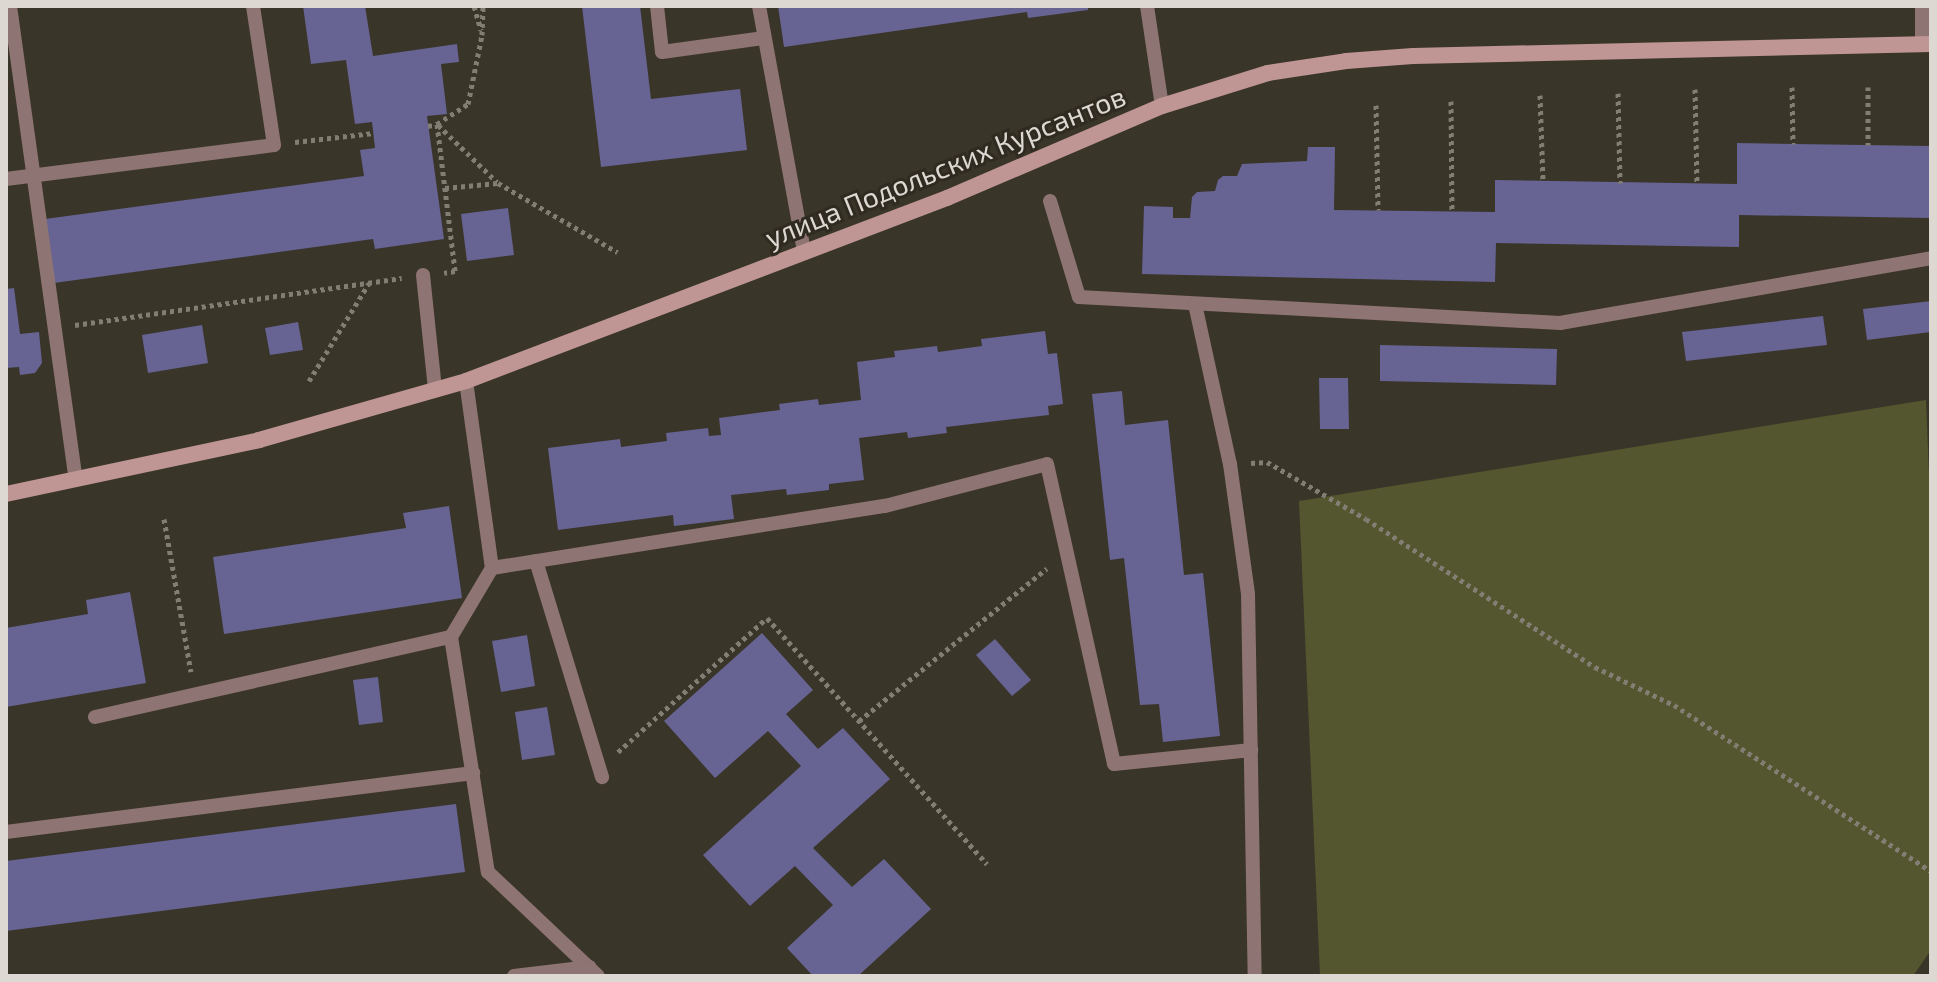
<!DOCTYPE html>
<meta charset="utf-8">
<style>
body{margin:0}
#map{position:relative;width:1937px;height:982px;overflow:hidden;background:#3a3529;font-family:"Exo 2",sans-serif}
div>[style]{position:absolute}
[style*='--x']{left:calc(var(--x)*1px);top:calc(var(--y)*1px);width:calc(var(--w)*1px);rotate:calc(var(--a)*1deg)}
.green>*{inset:0;background:#53562e}
.building>*{inset:0;background:#676393}
.path>*{height:5px;margin-top:-2.5px;transform-origin:0;background:repeating-linear-gradient(90deg,#827e74 0 4px,transparent 0 8px)}
.lane>*{height:14px;margin:-7px;padding:0 7px;transform-origin:7px;border-radius:7px;background:#8e7472}
.secondary>*{height:16px;margin:-8px;padding:0 8px;transform-origin:8px;border-radius:8px;background:#bf9694}
span{translate:-50% -50%;white-space:nowrap;text-align:center;line-height:1.15;-webkit-text-stroke:6px #302b20;paint-order:stroke}
.street-label{font-size:28px;color:#ddd9d2}
.frame{position:absolute;inset:0;border:8px solid #ddd9d2;pointer-events:none}
</style>
<div id="map">
<div class="green">
<i style="clip-path:polygon(1926px 400px,1931px 525px,1931px 950px,1913px 976px,1320px 976px,1299px 501px)"></i>
</div>
<div class="building">
<i style="clip-path:polygon(303px 6px,365px 6px,373px 56px,457px 44px,459px 62px,441px 64px,447px 114px,427px 116px,444px 239px,375px 249px,373px 239px,54px 283px,45px 219px,364px 176px,360px 150px,375px 148px,372px 122px,355px 124px,346px 60px,311px 64px)"></i>
<i style="clip-path:polygon(582px 6px,640px 6px,651px 99px,740px 89px,747px 150px,601px 167px)"></i>
<i style="clip-path:polygon(778px 6px,1088px 6px,1088px 10px,1028px 18px,1027px 12px,784px 47px)"></i>
<i style="clip-path:polygon(1737px 143px,1931px 146px,1931px 218px,1739px 215px,1739px 247px,1496px 243px,1495px 282px,1142px 274px,1144px 206px,1173px 207px,1173px 218px,1190px 218px,1192px 197px,1197px 192px,1215px 191px,1218px 180px,1223px 176px,1237px 176px,1242px 164px,1307px 161px,1308px 147px,1335px 147px,1334px 210px,1495px 212px,1495px 180px,1737px 184px)"></i>
<i style="clip-path:polygon(508px 208px,514px 255px,467px 261px,461px 214px)"></i>
<i style="clip-path:polygon(14px 288px,20px 334px,39px 332px,42px 363px,35px 373px,20px 375px,19px 367px,6px 368px,6px 289px)"></i>
<i style="clip-path:polygon(1931px 301px,1931px 332px,1867px 340px,1863px 309px)"></i>
<i style="clip-path:polygon(1823px 316px,1827px 345px,1686px 361px,1682px 332px)"></i>
<i style="clip-path:polygon(298px 322px,303px 350px,270px 355px,265px 328px)"></i>
<i style="clip-path:polygon(202px 325px,208px 363px,148px 373px,142px 335px)"></i>
<i style="clip-path:polygon(1045px 331px,1048px 354px,1057px 353px,1063px 404px,1048px 406px,1049px 415px,946px 427px,947px 433px,908px 438px,907px 432px,859px 438px,864px 480px,829px 484px,829px 490px,787px 495px,786px 489px,731px 495px,734px 519px,674px 526px,673px 515px,558px 530px,548px 448px,620px 439px,621px 447px,667px 441px,666px 433px,708px 428px,709px 436px,721px 435px,719px 418px,780px 410px,779px 404px,818px 399px,819px 405px,861px 400px,857px 362px,895px 357px,894px 351px,937px 346px,938px 352px,982px 346px,981px 339px)"></i>
<i style="clip-path:polygon(1380px 345px,1557px 349px,1556px 385px,1380px 381px)"></i>
<i style="clip-path:polygon(1319px 378px,1348px 378px,1349px 429px,1320px 429px)"></i>
<i style="clip-path:polygon(1122px 391px,1125px 425px,1168px 420px,1184px 575px,1203px 573px,1220px 736px,1163px 742px,1159px 704px,1140px 705px,1124px 558px,1110px 560px,1092px 394px)"></i>
<i style="clip-path:polygon(449px 506px,462px 598px,224px 634px,213px 557px,406px 528px,403px 513px)"></i>
<i style="clip-path:polygon(130px 592px,146px 683px,6px 707px,6px 628px,88px 614px,86px 600px)"></i>
<i style="clip-path:polygon(762px 633px,813px 690px,786px 714px,818px 749px,843px 728px,890px 779px,813px 848px,852px 887px,884px 859px,931px 909px,858px 976px,813px 976px,787px 948px,833px 905px,795px 866px,750px 906px,703px 855px,801px 766px,768px 731px,715px 778px,664px 721px)"></i>
<i style="clip-path:polygon(527px 635px,535px 686px,501px 692px,492px 641px)"></i>
<i style="clip-path:polygon(995px 639px,1031px 680px,1012px 696px,976px 655px)"></i>
<i style="clip-path:polygon(378px 677px,383px 722px,359px 725px,353px 680px)"></i>
<i style="clip-path:polygon(547px 707px,555px 755px,522px 760px,515px 712px)"></i>
<i style="clip-path:polygon(456px 804px,465px 872px,6px 931px,6px 861px)"></i>
</div>
<div class="path">
<i style="--x:474;--y:6;--w:25;--a:74"></i>
<i style="--x:1792;--y:87;--w:57;--a:89"></i>
<i style="--x:1868;--y:87;--w:58;--a:90"></i>
<i style="--x:1695;--y:89;--w:95;--a:88.8"></i>
<i style="--x:1618;--y:93;--w:90;--a:88.7"></i>
<i style="--x:1540;--y:95;--w:86;--a:88"></i>
<i style="--x:1451;--y:101;--w:111;--a:89.5"></i>
<i style="--x:1376;--y:105;--w:105;--a:88.9"></i>
<i style="--x:437;--y:124;--w:148;--a:83"></i>
<i style="--x:455;--y:271;--w:11;--a:170"></i>
<i style="--x:438;--y:125;--w:82;--a:44"></i>
<i style="--x:428;--y:126;--w:9;--a:-13"></i>
<i style="--x:437;--y:124;--w:37;--a:-33"></i>
<i style="--x:468;--y:104;--w:70;--a:-78.5"></i>
<i style="--x:482;--y:35;--w:29;--a:-88"></i>
<i style="--x:295;--y:142;--w:79;--a:-6.6"></i>
<i style="--x:445;--y:188;--w:53;--a:-5.4"></i>
<i style="--x:498;--y:183;--w:138;--a:30.1"></i>
<i style="--x:75;--y:325;--w:330;--a:-8.2"></i>
<i style="--x:309;--y:381;--w:115;--a:-58.5"></i>
<i style="--x:1251;--y:463;--w:16;--a:-4"></i>
<i style="--x:1267;--y:462;--w:114;--a:29.9"></i>
<i style="--x:1366;--y:519;--w:273;--a:32.9"></i>
<i style="--x:1595;--y:667;--w:88;--a:25.7"></i>
<i style="--x:1674;--y:705;--w:306;--a:32.9"></i>
<i style="--x:164;--y:519;--w:155;--a:80"></i>
<i style="--x:859;--y:721;--w:242;--a:-39.1"></i>
<i style="--x:618;--y:752;--w:200;--a:-42"></i>
<i style="--x:767;--y:618;--w:330;--a:48.2"></i>
</div>
<div class="lane">
<i style="--x:10;--y:6;--w:478;--a:82.1"></i>
<i style="--x:657;--y:6;--w:46;--a:83.8"></i>
<i style="--x:662;--y:52;--w:103;--a:-7.8"></i>
<i style="--x:759;--y:6;--w:249;--a:79.6"></i>
<i style="--x:1147;--y:6;--w:101;--a:81.5"></i>
<i style="--x:1922;--y:6;--w:38;--a:90"></i>
<i style="--x:6;--y:179;--w:270;--a:-7.2"></i>
<i style="--x:274;--y:145;--w:141;--a:-98.6"></i>
<i style="--x:1050;--y:201;--w:100;--a:73.2"></i>
<i style="--x:1079;--y:297;--w:482;--a:3.1"></i>
<i style="--x:1560;--y:323;--w:377;--a:-9.9"></i>
<i style="--x:423;--y:275;--w:116;--a:84"></i>
<i style="--x:1195;--y:304;--w:164;--a:77.7"></i>
<i style="--x:1230;--y:464;--w:131;--a:82.1"></i>
<i style="--x:1248;--y:594;--w:382;--a:89"></i>
<i style="--x:466;--y:381;--w:189;--a:82.1"></i>
<i style="--x:492;--y:568;--w:398;--a:-9"></i>
<i style="--x:885;--y:506;--w:167;--a:-14.5"></i>
<i style="--x:1047;--y:464;--w:307;--a:77.4"></i>
<i style="--x:1114;--y:764;--w:138;--a:-5.8"></i>
<i style="--x:536;--y:561;--w:226;--a:73"></i>
<i style="--x:451;--y:637;--w:238;--a:81.1"></i>
<i style="--x:488;--y:872;--w:151;--a:43.4"></i>
<i style="--x:95;--y:717;--w:365;--a:-12.7"></i>
<i style="--x:451;--y:637;--w:80;--a:-59.3"></i>
<i style="--x:6;--y:832;--w:471;--a:-7.2"></i>
<i style="--x:514;--y:976;--w:76;--a:-6.8"></i>
<i style="--x:589;--y:967;--w:4;--a:90"></i>
</div>
<div class="secondary">
<i style="--x:6;--y:494;--w:259;--a:-12"></i>
<i style="--x:259;--y:440;--w:215;--a:-15.9"></i>
<i style="--x:466;--y:381;--w:515;--a:-20.83"></i>
<i style="--x:947;--y:198;--w:234;--a:-23.2"></i>
<i style="--x:1162;--y:106;--w:111;--a:-17.3"></i>
<i style="--x:1268;--y:73;--w:79;--a:-8.7"></i>
<i style="--x:1346;--y:61;--w:67;--a:-4.3"></i>
<i style="--x:1413;--y:56;--w:518;--a:-1.33"></i>
</div>
<div class="street-label">
<span style="left:945px;top:166px;rotate:-22deg">улица Подольских Курсантов</span>
</div>
<div class="frame"></div>
</div>
